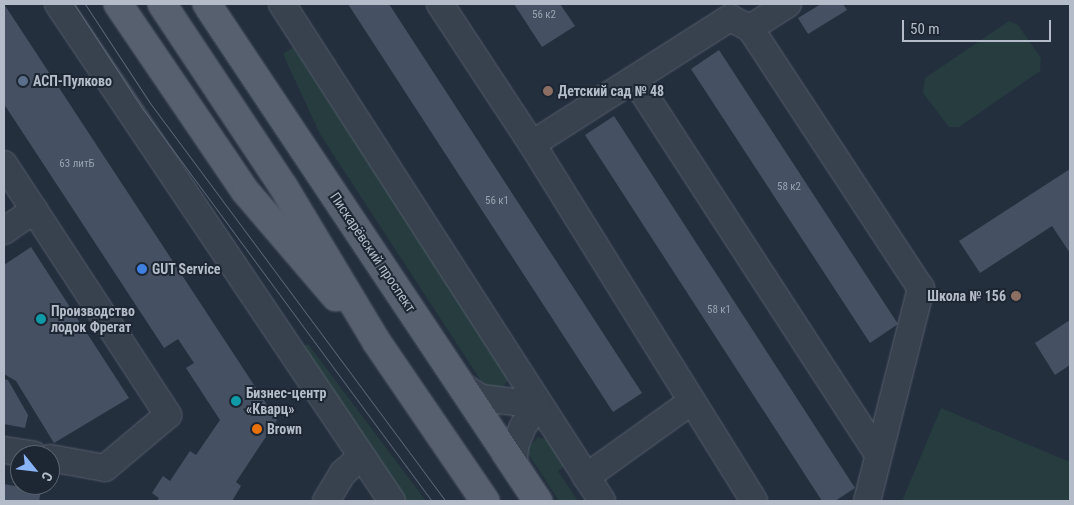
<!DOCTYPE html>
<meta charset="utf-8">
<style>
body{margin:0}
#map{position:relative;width:1074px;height:505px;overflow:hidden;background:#242f3e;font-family:"Roboto Condensed",sans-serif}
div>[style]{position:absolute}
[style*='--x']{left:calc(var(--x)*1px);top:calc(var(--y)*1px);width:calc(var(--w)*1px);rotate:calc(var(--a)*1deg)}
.green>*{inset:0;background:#263c3f}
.building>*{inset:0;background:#455162}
.roads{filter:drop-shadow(0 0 1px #565f6c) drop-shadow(0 0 1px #565f6c)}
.minor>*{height:26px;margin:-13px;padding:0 13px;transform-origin:13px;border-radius:13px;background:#38414e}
.major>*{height:28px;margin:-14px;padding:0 14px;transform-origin:14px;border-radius:14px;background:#56606e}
.tram>*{height:1px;margin:-0.5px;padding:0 0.5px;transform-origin:0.5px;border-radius:0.5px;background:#5a6575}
.dots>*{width:14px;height:14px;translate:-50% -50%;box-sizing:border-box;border:2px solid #1d2633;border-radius:50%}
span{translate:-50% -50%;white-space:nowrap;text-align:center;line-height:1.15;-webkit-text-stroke:4px #1d2633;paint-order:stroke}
.number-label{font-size:11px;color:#98a1af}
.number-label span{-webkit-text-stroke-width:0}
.poi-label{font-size:14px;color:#b4bcc9;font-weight:700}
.left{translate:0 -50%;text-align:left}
.right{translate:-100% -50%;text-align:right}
.street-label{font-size:14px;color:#b4bcc9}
.frame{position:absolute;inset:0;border:5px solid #b4bcc9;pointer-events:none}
.north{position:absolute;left:10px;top:445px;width:50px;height:50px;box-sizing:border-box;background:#1d2633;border:1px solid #59626f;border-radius:50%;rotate:119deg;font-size:14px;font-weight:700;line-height:20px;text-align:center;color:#b4bcc9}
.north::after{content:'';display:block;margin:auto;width:18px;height:22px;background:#8ab4f8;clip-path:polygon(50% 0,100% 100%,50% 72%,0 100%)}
.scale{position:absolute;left:902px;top:20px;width:149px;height:22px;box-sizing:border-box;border:2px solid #b4bcc9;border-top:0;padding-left:6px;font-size:15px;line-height:18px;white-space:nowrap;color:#b4bcc9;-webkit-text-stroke:4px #1d2633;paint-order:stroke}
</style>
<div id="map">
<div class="green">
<i style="clip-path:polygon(1009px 21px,1018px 25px,1041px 58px,1040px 71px,959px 127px,949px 127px,923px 93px,925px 78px)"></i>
<i style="clip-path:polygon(293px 47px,507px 374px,507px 382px,501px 389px,485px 387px,320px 134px,283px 54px)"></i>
<i style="clip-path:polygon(308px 344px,426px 501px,403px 501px,302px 347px)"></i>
<i style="clip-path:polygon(941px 408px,1070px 462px,1070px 501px,902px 501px)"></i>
<i style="clip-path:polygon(538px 437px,550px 441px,566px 465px,558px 471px,578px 501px,559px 501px,529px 455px,528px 448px)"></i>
</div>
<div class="building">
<i style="clip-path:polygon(4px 4px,277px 420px,236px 482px,241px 486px,232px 501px,157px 501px,159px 498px,152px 493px,163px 476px,170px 481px,190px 451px,196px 455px,220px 420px,186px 368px,194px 363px,178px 339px,164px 348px,4px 104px)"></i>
<i style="clip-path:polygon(348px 4px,389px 4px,642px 393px,613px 412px)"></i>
<i style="clip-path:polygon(514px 4px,560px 4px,575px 26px,542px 47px)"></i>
<i style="clip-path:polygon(821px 4px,843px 4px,847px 10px,808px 34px,798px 18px)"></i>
<i style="clip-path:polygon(719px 50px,898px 324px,870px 343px,691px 69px)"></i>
<i style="clip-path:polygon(614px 116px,855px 488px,835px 501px,822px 501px,585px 135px)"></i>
<i style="clip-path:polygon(1070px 169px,1070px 253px,1052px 226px,980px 273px,959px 241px)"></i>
<i style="clip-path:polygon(31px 247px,129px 398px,54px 443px,16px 381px,4px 374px,4px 265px)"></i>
<i style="clip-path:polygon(1070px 320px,1070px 365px,1055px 375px,1035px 343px)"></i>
<i style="clip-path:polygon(4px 379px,8px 380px,28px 415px,25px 428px,4px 424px)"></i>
<i style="clip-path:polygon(4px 484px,41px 491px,39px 501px,4px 501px)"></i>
</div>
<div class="roads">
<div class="minor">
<i style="--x:58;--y:4;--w:599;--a:56.1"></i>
<i style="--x:282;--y:4;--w:591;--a:57.22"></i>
<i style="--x:440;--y:4;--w:168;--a:56.7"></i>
<i style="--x:532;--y:144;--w:420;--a:58.1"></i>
<i style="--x:750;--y:28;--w:311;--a:56.7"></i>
<i style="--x:921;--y:288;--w:220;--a:104.2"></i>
<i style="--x:635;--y:80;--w:446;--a:57"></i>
<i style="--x:532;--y:144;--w:235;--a:-32.5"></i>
<i style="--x:730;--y:18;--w:22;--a:27"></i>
<i style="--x:750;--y:28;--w:45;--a:-32.3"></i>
<i style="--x:4;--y:164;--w:300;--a:56.8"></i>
<i style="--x:168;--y:415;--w:82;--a:139.9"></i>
<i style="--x:105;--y:468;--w:56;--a:-169.7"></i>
<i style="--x:4;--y:231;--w:37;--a:-35"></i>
<i style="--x:464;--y:387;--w:20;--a:33"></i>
<i style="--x:481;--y:398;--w:58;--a:6.9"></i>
<i style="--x:4;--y:450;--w:30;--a:9"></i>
<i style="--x:514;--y:464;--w:18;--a:-87"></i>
<i style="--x:515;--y:446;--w:22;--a:-68"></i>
<i style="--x:523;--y:426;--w:26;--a:-53"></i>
<i style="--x:586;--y:477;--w:130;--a:-35.6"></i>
<i style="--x:326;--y:501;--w:33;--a:-59"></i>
<i style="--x:343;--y:473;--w:25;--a:-42"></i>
</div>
<div class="major">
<i style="--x:118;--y:4;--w:227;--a:55.8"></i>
<i style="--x:246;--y:192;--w:138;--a:49.4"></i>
<i style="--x:162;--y:4;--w:219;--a:56.4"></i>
<i style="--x:283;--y:186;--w:181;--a:59"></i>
<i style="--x:376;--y:341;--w:194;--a:55.7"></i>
<i style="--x:207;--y:4;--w:597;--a:56.34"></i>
</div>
</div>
<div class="tram">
<i style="--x:74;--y:4;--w:124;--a:56.8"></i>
<i style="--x:142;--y:108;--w:488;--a:53.6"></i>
<i style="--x:85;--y:4;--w:118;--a:56.7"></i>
<i style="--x:150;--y:103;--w:496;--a:53.4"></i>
</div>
<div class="dots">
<i style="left:23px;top:81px;background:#5c6f8a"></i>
<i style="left:548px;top:91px;background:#8d6e63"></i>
<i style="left:142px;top:269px;background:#3f7fe0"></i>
<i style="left:1016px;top:296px;background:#8d6e63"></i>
<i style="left:41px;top:319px;background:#0f9aa8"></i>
<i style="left:236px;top:401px;background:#0f9aa8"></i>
<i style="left:257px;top:429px;background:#e8710a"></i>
</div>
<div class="number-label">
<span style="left:544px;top:15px">56 к2</span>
<span style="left:77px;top:164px">63 литБ</span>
<span style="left:789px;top:187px">58 к2</span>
<span style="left:497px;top:201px">56 к1</span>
<span style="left:719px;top:310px">58 к1</span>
</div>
<div class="poi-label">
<span class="left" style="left:33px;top:81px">АСП-Пулково</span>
<span class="left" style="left:558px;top:91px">Детский сад № 48</span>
<span class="left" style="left:152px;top:269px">GUT Service</span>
<span class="right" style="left:1006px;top:296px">Школа № 156</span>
<span class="left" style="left:51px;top:319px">Производство<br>лодок Фрегат</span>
<span class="left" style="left:246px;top:401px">Бизнес-центр<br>«Кварц»</span>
<span class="left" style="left:267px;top:429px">Brown</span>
</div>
<div class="street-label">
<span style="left:373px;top:252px;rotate:56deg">Пискарёвский проспект</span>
</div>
<div class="frame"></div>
<div class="north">С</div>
<div class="scale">50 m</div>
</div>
